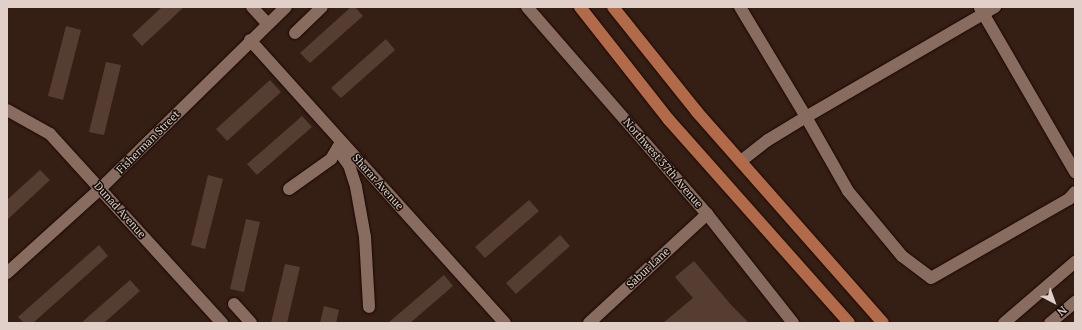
<!DOCTYPE html>
<style>
body{margin:0}
#map{position:relative;width:1082px;height:330px;overflow:hidden;background:#351e14;font-family:"PT Serif",serif}
div>[style]{position:absolute}
[style*='--x']{left:calc(var(--x)*1px);top:calc(var(--y)*1px);width:calc(var(--w)*1px);rotate:calc(var(--a)*1deg)}
.building>*{inset:0;background:#563d32}
.roads{filter:drop-shadow(0 0 1px #1b0701) drop-shadow(0 0 1px #1b0701)}
.minor>*{height:12px;margin:-6px;padding:0 6px;transform-origin:6px;border-radius:6px;background:#886c60}
.major>*{height:12px;margin:-6px;padding:0 6px;transform-origin:6px;border-radius:6px;background:#b26b4a}
span{translate:-50% -50%;white-space:nowrap;text-align:center;line-height:1.15;-webkit-text-stroke:3px #150b07;paint-order:stroke}
.street-label{font-size:11px;color:#e0d0c9}
.frame{position:absolute;inset:0;border:8px solid #e0d0c9;pointer-events:none}
.north{position:absolute;left:1034px;top:282px;width:40px;height:40px;-webkit-text-stroke:3px #150b07;paint-order:stroke;rotate:139deg;font-size:11px;font-weight:700;line-height:16px;text-align:center;color:#e0d0c9}
.north::after{content:'';display:block;margin:auto;width:14px;height:18px;background:#e0d0c9;clip-path:polygon(50% 0,100% 100%,50% 72%,0 100%)}
</style>
<div id="map">
<div class="building">
<i style="clip-path:polygon(162px 7px,184px 7px,142px 46px,132px 35px)"></i>
<i style="clip-path:polygon(351px 7px,355px 7px,363px 16px,310px 63px,300px 53px)"></i>
<i style="clip-path:polygon(66px 26px,81px 30px,63px 100px,48px 96px)"></i>
<i style="clip-path:polygon(386px 39px,395px 50px,341px 98px,331px 88px)"></i>
<i style="clip-path:polygon(106px 62px,121px 65px,104px 135px,89px 132px)"></i>
<i style="clip-path:polygon(270px 80px,281px 92px,227px 141px,216px 129px)"></i>
<i style="clip-path:polygon(302px 116px,312px 127px,257px 175px,247px 164px)"></i>
<i style="clip-path:polygon(40px 170px,50px 180px,7px 220px,7px 200px)"></i>
<i style="clip-path:polygon(208px 175px,223px 179px,205px 249px,191px 245px)"></i>
<i style="clip-path:polygon(529px 200px,539px 211px,485px 258px,475px 247px)"></i>
<i style="clip-path:polygon(246px 219px,260px 222px,244px 292px,230px 289px)"></i>
<i style="clip-path:polygon(560px 235px,570px 246px,516px 294px,506px 283px)"></i>
<i style="clip-path:polygon(99px 245px,108px 256px,33px 323px,24px 323px,18px 317px)"></i>
<i style="clip-path:polygon(694px 261px,732px 306px,749px 323px,663px 323px,693px 298px,675px 277px)"></i>
<i style="clip-path:polygon(285px 264px,300px 267px,287px 323px,271px 323px)"></i>
<i style="clip-path:polygon(444px 275px,453px 286px,410px 323px,388px 323px)"></i>
<i style="clip-path:polygon(130px 280px,140px 291px,104px 323px,81px 323px)"></i>
<i style="clip-path:polygon(324px 306px,339px 310px,336px 323px,320px 323px)"></i>
</div>
<div class="roads">
<div class="minor">
<i style="--x:252;--y:7;--w:23;--a:47"></i>
<i style="--x:527;--y:7;--w:274;--a:49"></i>
<i style="--x:707;--y:214;--w:139;--a:51.7"></i>
<i style="--x:740;--y:7;--w:128;--a:59"></i>
<i style="--x:806;--y:117;--w:219;--a:-30.2"></i>
<i style="--x:980;--y:8;--w:190;--a:59.9"></i>
<i style="--x:295;--y:33;--w:37;--a:-44"></i>
<i style="--x:250;--y:40;--w:381;--a:48"></i>
<i style="--x:7;--y:110;--w:49;--a:29.2"></i>
<i style="--x:50;--y:134;--w:256;--a:47.7"></i>
<i style="--x:338;--y:150;--w:19;--a:54"></i>
<i style="--x:349;--y:165;--w:23;--a:72"></i>
<i style="--x:356;--y:187;--w:51;--a:79.8"></i>
<i style="--x:365;--y:237;--w:70;--a:86.7"></i>
<i style="--x:741;--y:161;--w:34;--a:-38"></i>
<i style="--x:768;--y:140;--w:44;--a:-31.2"></i>
<i style="--x:806;--y:117;--w:85;--a:60.4"></i>
<i style="--x:848;--y:191;--w:85;--a:50.3"></i>
<i style="--x:902;--y:256;--w:36;--a:37"></i>
<i style="--x:931;--y:278;--w:159;--a:-29.8"></i>
<i style="--x:1069;--y:199;--w:9;--a:-49"></i>
<i style="--x:289;--y:189;--w:52;--a:-35.5"></i>
<i style="--x:331;--y:159;--w:17;--a:-59"></i>
<i style="--x:7;--y:273;--w:125;--a:-42.1"></i>
<i style="--x:100;--y:189;--w:260;--a:-44.4"></i>
<i style="--x:234;--y:304;--w:25;--a:48"></i>
<i style="--x:589;--y:323;--w:161;--a:-42.7"></i>
<i style="--x:1004;--y:323;--w:94;--a:-40.7"></i>
<i style="--x:1050;--y:323;--w:33;--a:-40"></i>
</div>
<div class="major">
<i style="--x:580;--y:7;--w:144;--a:51.8"></i>
<i style="--x:669;--y:120;--w:271;--a:48.4"></i>
<i style="--x:613;--y:7;--w:134;--a:51.3"></i>
<i style="--x:697;--y:112;--w:281;--a:48.6"></i>
</div>
</div>
<div class="street-label">
<span style="left:148px;top:142px;rotate:-45deg">Fisherman Street</span>
<span style="left:663px;top:163px;rotate:49deg">Northwest 37th Avenue</span>
<span style="left:378px;top:182px;rotate:48deg">Sharar Avenue</span>
<span style="left:120px;top:210px;rotate:48deg">Dunad Avenue</span>
<span style="left:648px;top:268px;rotate:-43deg">Sabur Lane</span>
</div>
<div class="frame"></div>
<div class="north">N</div>
</div>
